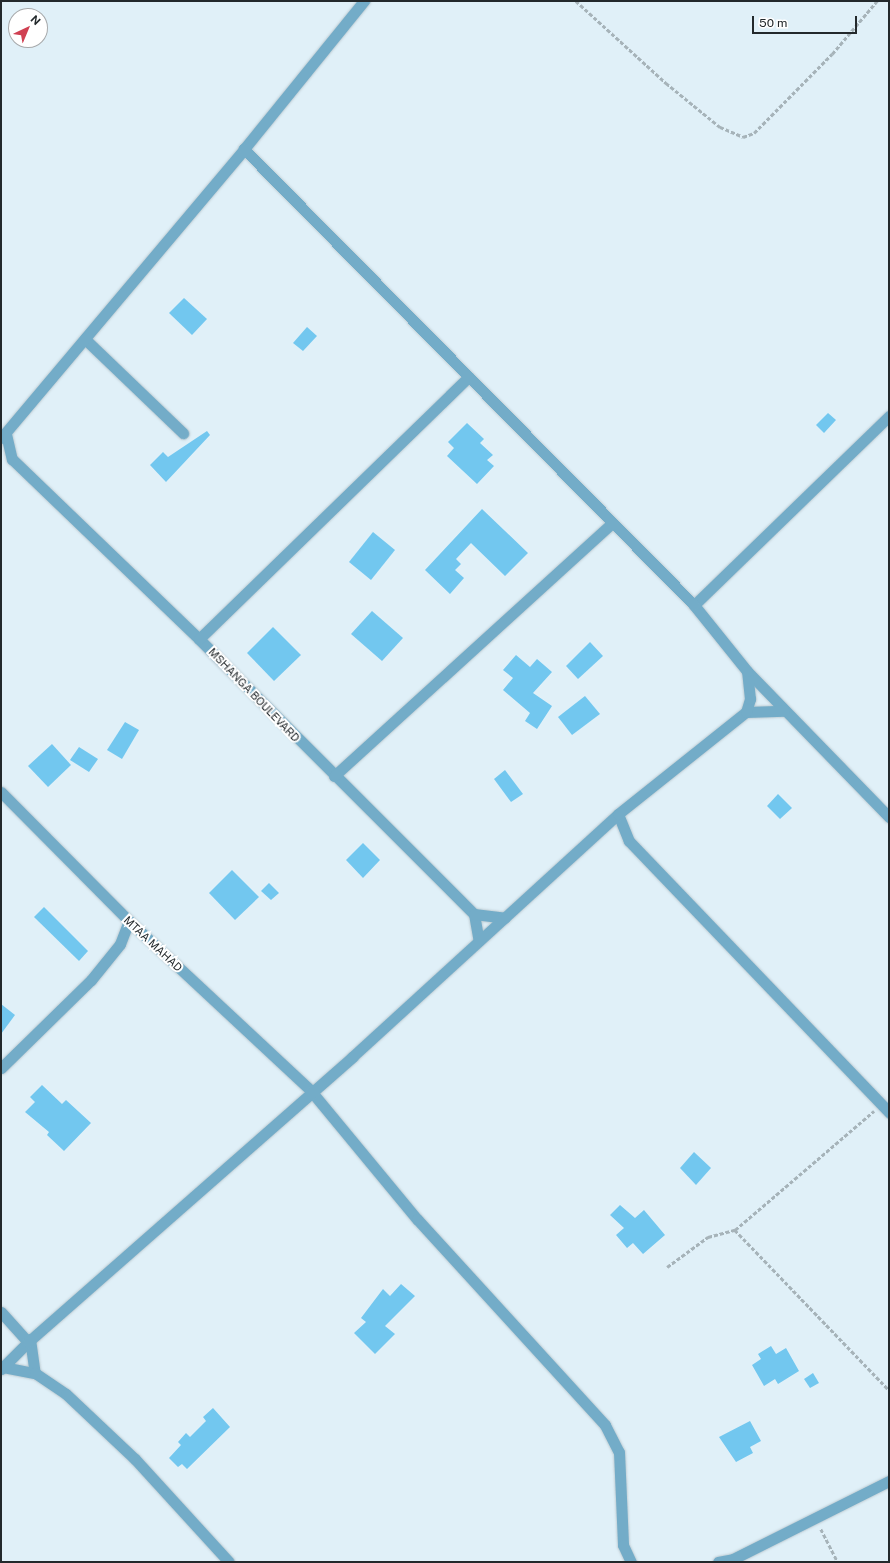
<!DOCTYPE html>
<style>
body{margin:0}
#map{position:relative;width:890px;height:1563px;overflow:hidden;background:#e0f0f8;font-family:"Public Sans",sans-serif}
div>[style]{position:absolute}
[style*='--x']{left:calc(var(--x)*1px);top:calc(var(--y)*1px);width:calc(var(--w)*1px);rotate:calc(var(--a)*1deg)}
.building>*{inset:0;background:#72c7ef}
.path>*{height:2.5px;margin-top:-1.25px;transform-origin:0;background:repeating-linear-gradient(90deg,#a6b3b9 0 4px,transparent 0 6px)}
.roads{filter:drop-shadow(0 0 1px #beccd3) drop-shadow(0 0 1px #beccd3)}
.minor>*{height:11px;margin:-5.5px;padding:0 5.5px;transform-origin:5.5px;border-radius:5.5px;background:#73acc8}
span{translate:-50% -50%;white-space:nowrap;text-align:center;line-height:1.15;-webkit-text-stroke:4px #fff;paint-order:stroke}
.street-label{font-size:11px;color:#23292c}
.frame{position:absolute;inset:0;border:2px solid #23292c;pointer-events:none}
.north{position:absolute;left:8px;top:8px;width:40px;height:40px;box-sizing:border-box;background:#fff;border:1px solid #a7a9ab;border-radius:50%;rotate:44deg;font-size:11px;font-weight:700;line-height:16px;text-align:center;color:#23292c}
.north::after{content:'';display:block;margin:auto;width:14px;height:18px;background:#d04052;clip-path:polygon(50% 0,100% 100%,50% 72%,0 100%)}
.scale{position:absolute;left:752px;top:16px;width:105px;height:18px;box-sizing:border-box;border:2px solid #23292c;border-top:0;padding-left:5px;font-size:12px;line-height:14px;white-space:nowrap;color:#23292c;-webkit-text-stroke:3px #fff;paint-order:stroke}
</style>
<div id="map">
<div class="building">
<i style="clip-path:polygon(184px 298px,207px 319px,192px 335px,169px 313px)"></i>
<i style="clip-path:polygon(307px 327px,317px 336px,303px 351px,293px 343px)"></i>
<i style="clip-path:polygon(828px 413px,836px 420px,824px 433px,816px 425px)"></i>
<i style="clip-path:polygon(467px 423px,484px 439px,480px 443px,493px 455px,487px 460px,494px 466px,477px 484px,447px 456px,454px 448px,448px 442px)"></i>
<i style="clip-path:polygon(207px 431px,210px 435px,166px 482px,150px 465px,163px 452px,168px 457px)"></i>
<i style="clip-path:polygon(482px 509px,528px 553px,505px 576px,471px 543px,456px 559px,461px 564px,455px 570px,464px 578px,450px 594px,425px 570px)"></i>
<i style="clip-path:polygon(373px 532px,395px 550px,371px 580px,349px 562px)"></i>
<i style="clip-path:polygon(372px 611px,403px 638px,382px 661px,351px 634px)"></i>
<i style="clip-path:polygon(273px 627px,301px 655px,274px 681px,247px 653px)"></i>
<i style="clip-path:polygon(590px 642px,603px 656px,578px 679px,566px 666px)"></i>
<i style="clip-path:polygon(516px 655px,530px 667px,537px 659px,552px 672px,533px 693px,552px 706px,537px 729px,525px 721px,530px 713px,503px 690px,513px 678px,503px 670px)"></i>
<i style="clip-path:polygon(585px 696px,600px 714px,572px 735px,558px 717px)"></i>
<i style="clip-path:polygon(125px 722px,139px 730px,122px 759px,107px 750px)"></i>
<i style="clip-path:polygon(52px 744px,71px 765px,48px 787px,28px 766px)"></i>
<i style="clip-path:polygon(79px 747px,98px 759px,89px 772px,70px 760px)"></i>
<i style="clip-path:polygon(505px 770px,523px 794px,511px 802px,494px 779px)"></i>
<i style="clip-path:polygon(778px 794px,792px 808px,780px 819px,767px 806px)"></i>
<i style="clip-path:polygon(363px 843px,380px 860px,363px 878px,346px 860px)"></i>
<i style="clip-path:polygon(232px 870px,259px 897px,235px 920px,209px 893px)"></i>
<i style="clip-path:polygon(269px 883px,279px 893px,271px 900px,261px 891px)"></i>
<i style="clip-path:polygon(44px 907px,88px 951px,79px 961px,34px 917px)"></i>
<i style="clip-path:polygon(1px 1004px,15px 1015px,1px 1034px)"></i>
<i style="clip-path:polygon(42px 1085px,62px 1104px,66px 1100px,91px 1123px,64px 1151px,47px 1135px,49px 1132px,25px 1112px,35px 1102px,30px 1097px)"></i>
<i style="clip-path:polygon(694px 1152px,711px 1168px,696px 1185px,680px 1168px)"></i>
<i style="clip-path:polygon(620px 1205px,635px 1218px,644px 1210px,665px 1235px,643px 1254px,633px 1243px,627px 1248px,616px 1235px,624px 1228px,610px 1215px)"></i>
<i style="clip-path:polygon(401px 1284px,415px 1296px,385px 1326px,395px 1334px,375px 1354px,354px 1333px,366px 1322px,361px 1318px,383px 1289px,390px 1296px)"></i>
<i style="clip-path:polygon(771px 1346px,776px 1354px,786px 1348px,799px 1371px,778px 1384px,775px 1379px,764px 1386px,752px 1365px,761px 1359px,758px 1354px)"></i>
<i style="clip-path:polygon(813px 1373px,819px 1383px,810px 1388px,804px 1379px)"></i>
<i style="clip-path:polygon(213px 1408px,230px 1427px,187px 1469px,182px 1464px,178px 1467px,169px 1458px,181px 1445px,178px 1442px,186px 1433px,190px 1437px,206px 1421px,203px 1417px)"></i>
<i style="clip-path:polygon(750px 1421px,761px 1441px,750px 1447px,753px 1453px,736px 1462px,719px 1437px)"></i>
</div>
<div class="path">
<i style="--x:576;--y:1;--w:122;--a:42.3"></i>
<i style="--x:666;--y:83;--w:70;--a:39.2"></i>
<i style="--x:720;--y:127;--w:25;--a:23"></i>
<i style="--x:743;--y:137;--w:12;--a:-20"></i>
<i style="--x:754;--y:133;--w:111;--a:-45.4"></i>
<i style="--x:832;--y:54;--w:70;--a:-49.7"></i>
<i style="--x:735;--y:1230;--w:222;--a:46.1"></i>
<i style="--x:667;--y:1267;--w:51;--a:-36.2"></i>
<i style="--x:708;--y:1237;--w:28;--a:-15"></i>
<i style="--x:735;--y:1230;--w:183;--a:-40.6"></i>
<i style="--x:821;--y:1529;--w:37;--a:63"></i>
</div>
<div class="roads">
<div class="minor">
<i style="--x:85;--y:339;--w:136;--a:43.8"></i>
<i style="--x:6;--y:434;--w:26;--a:77"></i>
<i style="--x:12;--y:459;--w:260;--a:43.9"></i>
<i style="--x:199;--y:639;--w:389;--a:45"></i>
<i style="--x:474;--y:914;--w:27;--a:80"></i>
<i style="--x:1;--y:438;--w:378;--a:-49.9"></i>
<i style="--x:244;--y:149;--w:191;--a:-51"></i>
<i style="--x:694;--y:605;--w:272;--a:-44.1"></i>
<i style="--x:199;--y:639;--w:376;--a:-44.2"></i>
<i style="--x:747;--y:671;--w:204;--a:45.8"></i>
<i style="--x:746;--y:712;--w:38;--a:-2"></i>
<i style="--x:334;--y:776;--w:376;--a:-42.3"></i>
<i style="--x:1;--y:792;--w:182;--a:45.2"></i>
<i style="--x:129;--y:921;--w:249;--a:43"></i>
<i style="--x:311;--y:1091;--w:166;--a:50.4"></i>
<i style="--x:417;--y:1219;--w:279;--a:47.6"></i>
<i style="--x:605;--y:1425;--w:30;--a:63"></i>
<i style="--x:619;--y:1452;--w:93;--a:87.5"></i>
<i style="--x:623;--y:1545;--w:19;--a:65"></i>
<i style="--x:618;--y:814;--w:29;--a:68"></i>
<i style="--x:629;--y:841;--w:376;--a:46.2"></i>
<i style="--x:474;--y:914;--w:31;--a:7"></i>
<i style="--x:1;--y:1068;--w:126;--a:-44.4"></i>
<i style="--x:91;--y:980;--w:46;--a:-51.1"></i>
<i style="--x:120;--y:944;--w:25;--a:-69"></i>
<i style="--x:1;--y:1312;--w:40;--a:48"></i>
<i style="--x:30;--y:1339;--w:34;--a:82"></i>
<i style="--x:3;--y:1367;--w:33;--a:11"></i>
<i style="--x:35;--y:1373;--w:37;--a:34"></i>
<i style="--x:66;--y:1394;--w:95;--a:43.3"></i>
<i style="--x:135;--y:1459;--w:139;--a:47.6"></i>
<i style="--x:1;--y:1369;--w:38;--a:-45"></i>
<i style="--x:28;--y:1342;--w:432;--a:-41.3"></i>
<i style="--x:352;--y:1057;--w:360;--a:-42.4"></i>
<i style="--x:618;--y:814;--w:164;--a:-38.6"></i>
<i style="--x:746;--y:712;--w:14;--a:-73"></i>
<i style="--x:750;--y:699;--w:28;--a:-96"></i>
<i style="--x:747;--y:671;--w:85;--a:-128.8"></i>
<i style="--x:694;--y:605;--w:641;--a:-134.62"></i>
<i style="--x:718;--y:1562;--w:15;--a:-11"></i>
<i style="--x:733;--y:1559;--w:174;--a:-26.6"></i>
</div>
</div>
<div class="street-label">
<span style="left:254px;top:695px;rotate:46deg">MSHANGA BOULEVARD</span>
<span style="left:153px;top:944px;rotate:43deg">MTAA MAHAD</span>
</div>
<div class="frame"></div>
<div class="north">N</div>
<div class="scale">50 m</div>
</div>
